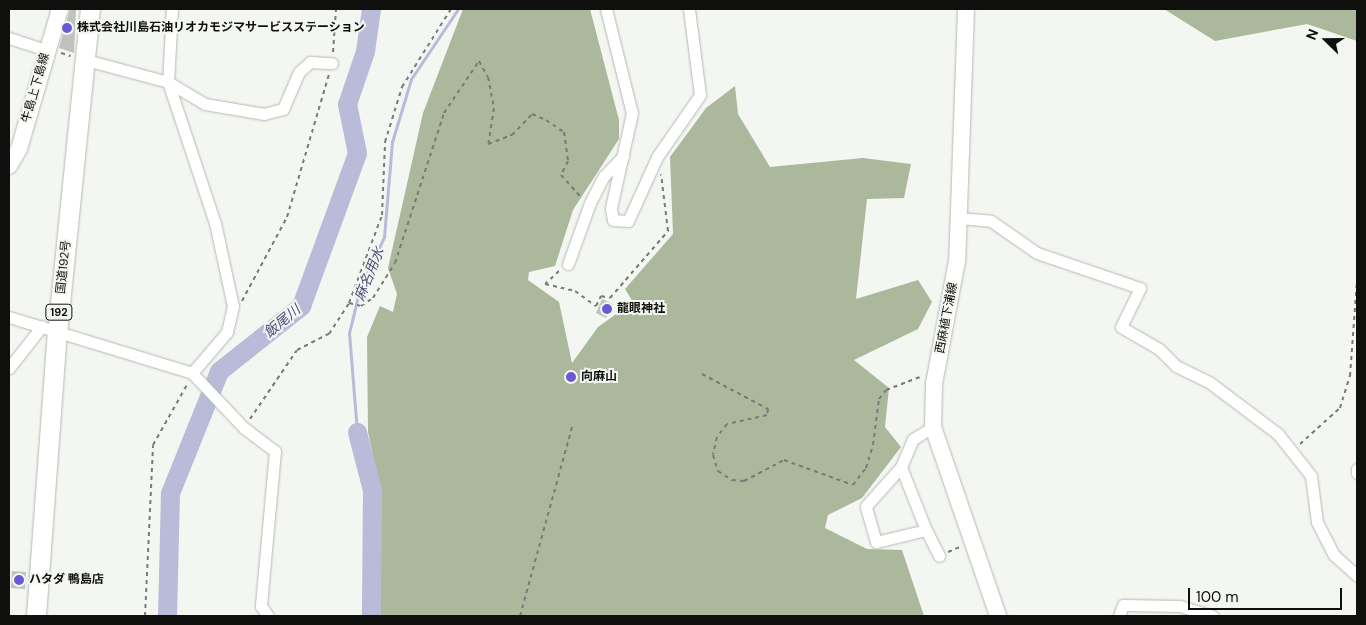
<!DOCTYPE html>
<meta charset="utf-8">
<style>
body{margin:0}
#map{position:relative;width:1366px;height:625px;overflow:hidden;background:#f4f6f2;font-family:"DM Sans","Noto Sans JP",sans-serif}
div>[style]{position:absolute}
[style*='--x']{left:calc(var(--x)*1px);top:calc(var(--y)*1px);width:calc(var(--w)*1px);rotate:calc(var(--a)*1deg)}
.forest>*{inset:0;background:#acb89c}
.stream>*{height:3px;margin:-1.5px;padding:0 1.5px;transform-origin:1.5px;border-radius:1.5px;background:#babad9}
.river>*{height:19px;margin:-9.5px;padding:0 9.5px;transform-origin:9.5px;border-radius:9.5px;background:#babad9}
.building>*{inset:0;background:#c0c2bd}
.path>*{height:2px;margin-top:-1px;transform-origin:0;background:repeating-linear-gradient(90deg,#797a77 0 4px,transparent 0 8px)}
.roads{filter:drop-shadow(0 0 1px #b6b8b3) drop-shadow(0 0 1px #b6b8b3)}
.minor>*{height:11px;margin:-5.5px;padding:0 5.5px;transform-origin:5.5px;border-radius:5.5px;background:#fff}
.secondary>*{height:16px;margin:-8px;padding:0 8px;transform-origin:8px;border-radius:8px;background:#fff}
.trunk>*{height:19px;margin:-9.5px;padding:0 9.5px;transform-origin:9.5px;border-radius:9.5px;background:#fff}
.dots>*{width:14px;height:14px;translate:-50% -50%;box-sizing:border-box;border:2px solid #f4f6f2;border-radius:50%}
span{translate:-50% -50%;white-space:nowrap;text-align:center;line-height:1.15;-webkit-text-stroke:4px #f4f6f2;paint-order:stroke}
.shield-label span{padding:1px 4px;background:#f4f6f2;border:1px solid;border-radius:4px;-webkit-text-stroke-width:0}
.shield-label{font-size:11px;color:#0f100e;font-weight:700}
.poi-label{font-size:12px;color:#0f100e;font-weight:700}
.left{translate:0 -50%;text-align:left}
.street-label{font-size:12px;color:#0f100e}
.water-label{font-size:14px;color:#514f7c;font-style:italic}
.frame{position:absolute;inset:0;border:10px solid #0f100e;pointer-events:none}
.north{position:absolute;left:1301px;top:15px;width:50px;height:50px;-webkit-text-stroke:4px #f4f6f2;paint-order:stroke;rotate:292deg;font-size:14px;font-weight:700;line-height:20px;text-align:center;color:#0f100e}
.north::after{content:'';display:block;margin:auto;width:18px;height:22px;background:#0f100e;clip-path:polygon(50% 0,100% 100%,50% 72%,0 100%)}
.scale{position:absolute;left:1188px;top:588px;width:154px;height:22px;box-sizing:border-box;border:2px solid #0f100e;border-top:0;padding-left:6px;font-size:15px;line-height:18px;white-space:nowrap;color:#0f100e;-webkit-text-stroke:4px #f4f6f2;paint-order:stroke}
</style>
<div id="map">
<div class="forest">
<i style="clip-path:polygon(463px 9px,590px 9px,619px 120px,619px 139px,573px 210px,555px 266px,529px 272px,528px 280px,559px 302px,572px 363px,598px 327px,633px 302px,625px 289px,673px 234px,670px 157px,706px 108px,735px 86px,738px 114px,770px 167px,863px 158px,911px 164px,904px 198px,867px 199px,856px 299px,918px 280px,932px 302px,918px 329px,854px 360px,889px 388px,885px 427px,901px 447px,862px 498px,828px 515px,825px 528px,867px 549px,902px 550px,924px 616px,377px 616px,379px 483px,368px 432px,367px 337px,380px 306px,393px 312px,397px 294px,388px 268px,423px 113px)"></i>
<i style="clip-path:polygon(1164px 9px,1357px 9px,1357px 41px,1307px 24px,1215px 41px)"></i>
</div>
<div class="stream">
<i style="--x:357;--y:432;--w:99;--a:-94.6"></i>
<i style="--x:349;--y:333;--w:46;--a:-76.3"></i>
<i style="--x:360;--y:288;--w:56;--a:-64.8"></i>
<i style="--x:384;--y:237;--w:95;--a:-85.2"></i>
<i style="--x:392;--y:142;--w:66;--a:-73.2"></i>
<i style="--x:411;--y:79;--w:84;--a:-56.1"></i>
</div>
<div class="river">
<i style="--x:357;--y:432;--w:60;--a:75.5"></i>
<i style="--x:372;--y:490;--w:126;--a:90.5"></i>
<i style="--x:167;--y:616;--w:123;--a:-88.6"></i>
<i style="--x:170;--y:493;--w:131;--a:-68.1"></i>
<i style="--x:219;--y:371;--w:105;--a:-38.4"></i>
<i style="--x:301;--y:306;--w:163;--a:-69.9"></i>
<i style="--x:357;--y:153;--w:50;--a:-101.5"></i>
<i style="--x:347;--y:104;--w:56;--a:-71.2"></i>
<i style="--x:365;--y:51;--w:42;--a:-81.9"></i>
</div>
<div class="building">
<i style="clip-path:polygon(70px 9px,76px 9px,74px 53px,59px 48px)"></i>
<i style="clip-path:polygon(602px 299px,613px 304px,606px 318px,596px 313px)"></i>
<i style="clip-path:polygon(12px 571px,26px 572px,25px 589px,11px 588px)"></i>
</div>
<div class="path">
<i style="--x:333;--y:52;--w:43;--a:-86"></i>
<i style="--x:61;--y:53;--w:10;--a:17"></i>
<i style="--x:559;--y:271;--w:19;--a:137"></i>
<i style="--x:545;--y:284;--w:31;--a:13"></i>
<i style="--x:575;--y:291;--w:26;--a:36"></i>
<i style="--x:596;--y:306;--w:11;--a:-63"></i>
<i style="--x:601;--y:296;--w:9;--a:13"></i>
<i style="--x:610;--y:298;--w:89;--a:-49.1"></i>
<i style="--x:668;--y:231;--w:57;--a:-97"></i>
<i style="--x:242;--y:301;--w:95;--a:-61.8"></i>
<i style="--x:287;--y:217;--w:149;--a:-73.6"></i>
<i style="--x:349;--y:303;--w:12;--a:14"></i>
<i style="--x:361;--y:306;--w:14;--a:-34"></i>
<i style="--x:373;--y:298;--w:41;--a:-57.8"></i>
<i style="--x:395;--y:263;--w:158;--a:-71.9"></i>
<i style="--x:444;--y:113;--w:63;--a:-56.1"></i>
<i style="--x:479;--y:61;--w:18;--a:61"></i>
<i style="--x:488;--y:77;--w:32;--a:79"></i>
<i style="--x:494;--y:108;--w:36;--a:99"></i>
<i style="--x:488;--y:144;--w:26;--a:-21"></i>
<i style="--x:512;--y:135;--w:29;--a:-46"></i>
<i style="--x:532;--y:114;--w:15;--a:23"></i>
<i style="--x:546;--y:120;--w:22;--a:34"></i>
<i style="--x:564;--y:132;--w:29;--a:82"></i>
<i style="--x:568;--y:161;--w:16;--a:117"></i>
<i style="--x:561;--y:175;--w:31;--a:48"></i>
<i style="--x:702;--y:374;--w:75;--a:27.9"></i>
<i style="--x:768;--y:409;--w:6;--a:99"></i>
<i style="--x:767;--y:415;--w:41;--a:167.3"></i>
<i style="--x:727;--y:424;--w:16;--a:128"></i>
<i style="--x:717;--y:437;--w:18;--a:103"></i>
<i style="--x:713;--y:455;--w:17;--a:73"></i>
<i style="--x:718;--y:471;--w:17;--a:33"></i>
<i style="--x:732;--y:480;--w:12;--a:5"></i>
<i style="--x:744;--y:481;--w:45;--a:-27.7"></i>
<i style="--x:784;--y:460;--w:73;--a:19.9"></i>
<i style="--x:853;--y:485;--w:21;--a:-53"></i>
<i style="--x:866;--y:468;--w:24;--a:-73"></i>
<i style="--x:873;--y:445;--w:46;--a:-82.6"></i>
<i style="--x:879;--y:399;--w:11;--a:-52"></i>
<i style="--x:886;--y:390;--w:39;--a:-21"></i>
<i style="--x:250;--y:419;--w:83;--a:-55.7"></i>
<i style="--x:297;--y:350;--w:36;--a:-27"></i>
<i style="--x:329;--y:334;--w:37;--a:-57"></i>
<i style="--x:349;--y:303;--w:94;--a:-69.4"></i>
<i style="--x:382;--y:215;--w:73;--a:-87.6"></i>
<i style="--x:385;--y:142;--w:58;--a:-72.8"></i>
<i style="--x:402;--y:87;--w:92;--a:-57.9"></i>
<i style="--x:1300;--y:444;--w:54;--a:-42"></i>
<i style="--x:1340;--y:408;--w:34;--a:-73"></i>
<i style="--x:1350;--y:376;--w:95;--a:-85.8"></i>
<i style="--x:948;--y:552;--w:13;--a:-23"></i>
<i style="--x:145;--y:616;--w:171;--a:-87.3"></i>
<i style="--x:153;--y:445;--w:71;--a:-60.6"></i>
<i style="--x:520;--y:616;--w:196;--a:-74.6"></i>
</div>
<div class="roads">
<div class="minor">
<i style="--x:172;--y:9;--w:73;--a:93.1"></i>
<i style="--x:168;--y:82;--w:149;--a:71.6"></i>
<i style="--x:215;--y:223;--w:85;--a:77.8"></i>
<i style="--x:233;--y:306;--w:27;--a:103"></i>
<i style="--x:227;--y:332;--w:54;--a:130.5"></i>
<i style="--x:606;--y:9;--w:107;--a:76"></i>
<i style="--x:632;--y:113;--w:97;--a:102.5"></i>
<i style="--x:611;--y:208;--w:12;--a:81"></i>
<i style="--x:613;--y:220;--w:15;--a:4"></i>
<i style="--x:628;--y:221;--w:70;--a:-65.6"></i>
<i style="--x:657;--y:157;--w:75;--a:-55.3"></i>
<i style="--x:700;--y:95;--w:87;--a:-97.3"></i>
<i style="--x:9;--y:38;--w:40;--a:18"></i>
<i style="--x:86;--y:60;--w:85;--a:15"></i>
<i style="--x:168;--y:82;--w:43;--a:30.7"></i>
<i style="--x:205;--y:104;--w:60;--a:9.6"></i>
<i style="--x:264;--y:114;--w:20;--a:-15"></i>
<i style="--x:283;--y:109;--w:40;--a:-66.6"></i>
<i style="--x:299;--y:72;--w:15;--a:-42"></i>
<i style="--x:310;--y:62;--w:22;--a:3"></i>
<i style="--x:959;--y:218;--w:32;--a:5"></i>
<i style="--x:991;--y:221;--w:56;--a:34.8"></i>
<i style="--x:1037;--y:253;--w:109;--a:18.8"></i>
<i style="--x:1140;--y:288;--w:43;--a:116"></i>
<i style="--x:1121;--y:327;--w:44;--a:30.1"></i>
<i style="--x:1159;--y:349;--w:24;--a:45"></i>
<i style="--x:1176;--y:366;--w:37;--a:26"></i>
<i style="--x:1209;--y:382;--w:86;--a:37"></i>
<i style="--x:1278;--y:434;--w:53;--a:51.8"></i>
<i style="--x:1311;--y:476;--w:46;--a:82.6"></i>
<i style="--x:1317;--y:522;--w:37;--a:63"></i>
<i style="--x:1334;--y:555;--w:31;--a:42"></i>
<i style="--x:568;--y:264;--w:65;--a:-70.2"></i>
<i style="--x:590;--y:203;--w:30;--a:-63"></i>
<i style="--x:604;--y:176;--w:28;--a:-46"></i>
<i style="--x:9;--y:317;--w:191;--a:17"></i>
<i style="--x:192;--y:373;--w:76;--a:46.6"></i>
<i style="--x:244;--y:428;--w:39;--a:37"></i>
<i style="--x:275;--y:451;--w:156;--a:95.2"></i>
<i style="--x:261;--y:606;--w:12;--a:55"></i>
<i style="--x:9;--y:368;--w:53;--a:-51.8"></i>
<i style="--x:901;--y:467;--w:68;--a:68.4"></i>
<i style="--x:926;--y:530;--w:51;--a:166.5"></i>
<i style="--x:876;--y:542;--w:37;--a:-106"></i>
<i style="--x:866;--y:506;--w:52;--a:-48.1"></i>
<i style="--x:901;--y:467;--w:30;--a:-67"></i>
<i style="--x:913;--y:439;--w:23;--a:-31"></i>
<i style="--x:1357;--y:469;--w:4;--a:90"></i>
<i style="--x:926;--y:530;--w:29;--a:63"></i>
<i style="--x:1119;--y:616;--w:12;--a:-70"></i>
<i style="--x:1123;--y:605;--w:57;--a:1"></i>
<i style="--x:1180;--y:606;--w:34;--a:17"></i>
</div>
<div class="secondary">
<i style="--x:966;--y:9;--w:252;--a:92"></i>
<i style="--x:957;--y:261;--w:125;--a:100.6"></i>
<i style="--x:934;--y:384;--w:43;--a:91.3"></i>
<i style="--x:933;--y:427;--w:200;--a:71"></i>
<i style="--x:9;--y:166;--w:20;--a:-60"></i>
<i style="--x:19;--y:149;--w:146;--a:-73.7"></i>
</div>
<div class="trunk">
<i style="--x:36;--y:616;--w:284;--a:-85.8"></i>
<i style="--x:57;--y:333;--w:326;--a:-84.2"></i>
</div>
</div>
<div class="dots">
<i style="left:67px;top:28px;background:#6a59d2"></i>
<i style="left:607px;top:309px;background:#6a59d2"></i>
<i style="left:571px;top:377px;background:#6a59d2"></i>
<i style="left:19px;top:580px;background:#6a59d2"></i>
</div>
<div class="shield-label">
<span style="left:59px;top:312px">192</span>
</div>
<div class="poi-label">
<span class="left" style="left:77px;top:28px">株式会社川島石油リオカモジマサービスステーション</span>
<span class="left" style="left:617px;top:309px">龍眼神社</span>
<span class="left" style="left:581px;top:377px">向麻山</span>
<span class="left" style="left:29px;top:580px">ハタダ 鴨島店</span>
</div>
<div class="street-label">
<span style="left:36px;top:88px;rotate:-74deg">牛島上下島線</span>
<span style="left:64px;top:267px;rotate:-84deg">国道192号</span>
<span style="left:947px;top:318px;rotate:-79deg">西麻植下浦線</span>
</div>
<div class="water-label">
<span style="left:369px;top:274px;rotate:-68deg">麻名用水</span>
<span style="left:282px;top:321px;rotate:-40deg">飯尾川</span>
</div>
<div class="frame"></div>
<div class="north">N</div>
<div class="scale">100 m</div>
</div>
